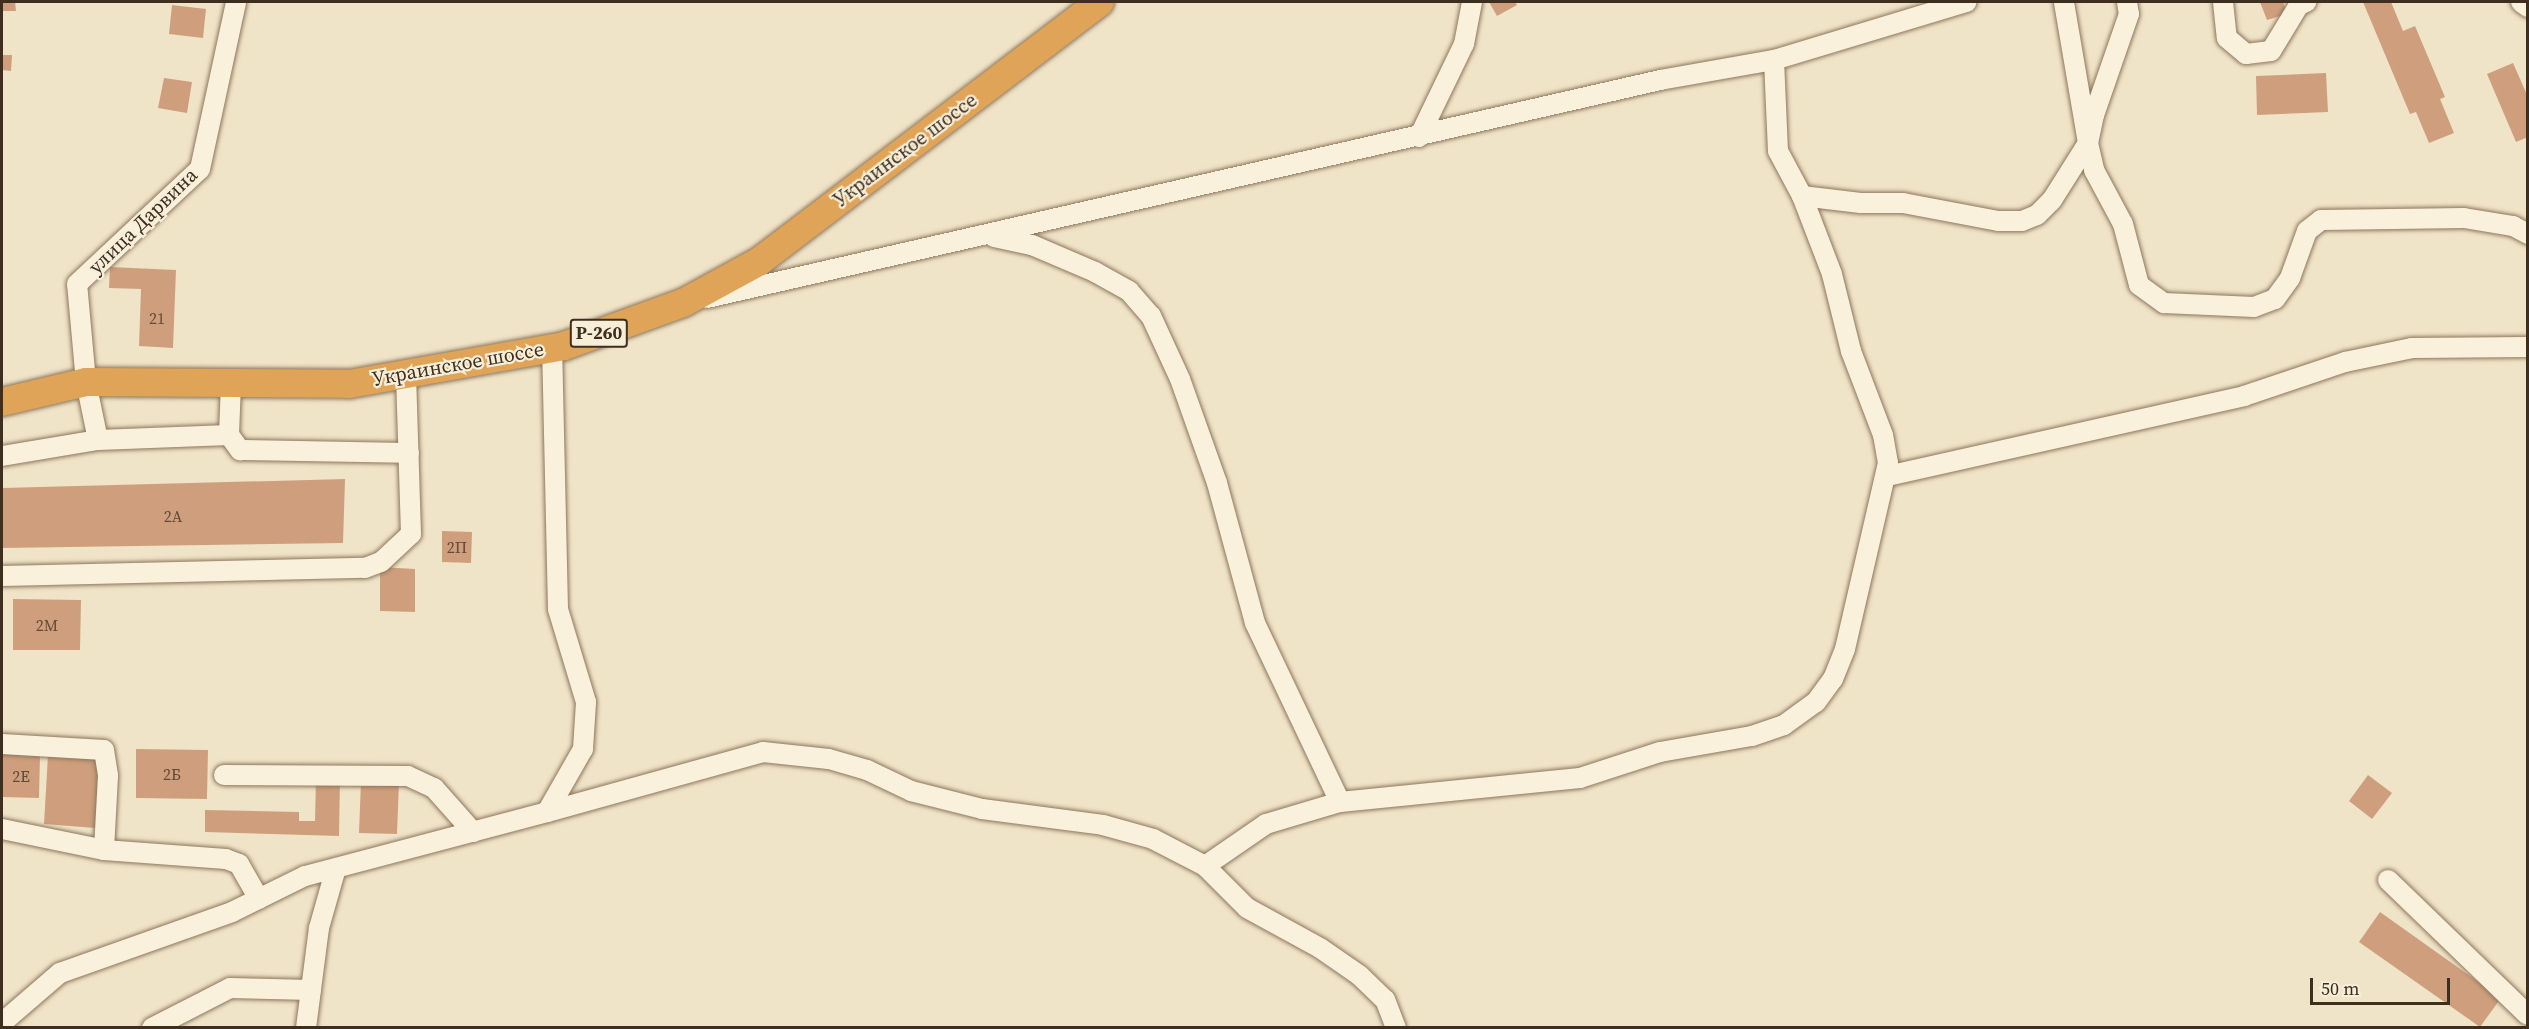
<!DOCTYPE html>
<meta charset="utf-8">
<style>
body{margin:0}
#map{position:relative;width:2529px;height:1029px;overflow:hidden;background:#f0e4c8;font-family:"Source Serif 4",serif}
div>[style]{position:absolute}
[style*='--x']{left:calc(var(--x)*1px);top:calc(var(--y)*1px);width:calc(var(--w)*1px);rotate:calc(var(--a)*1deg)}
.building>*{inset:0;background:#cf9f7d}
.roads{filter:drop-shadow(0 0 2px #8d765c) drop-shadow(0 0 2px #8d765c)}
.minor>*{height:20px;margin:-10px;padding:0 10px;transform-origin:10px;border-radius:10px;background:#faf1dc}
.highway>*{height:28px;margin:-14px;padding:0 14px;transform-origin:14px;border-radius:14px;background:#e0a458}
span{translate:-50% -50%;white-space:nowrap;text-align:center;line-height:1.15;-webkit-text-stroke:4.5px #f7eed8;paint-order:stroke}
.number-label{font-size:16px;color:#624a37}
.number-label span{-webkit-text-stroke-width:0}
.shield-label span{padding:2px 4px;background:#f7eed8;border:2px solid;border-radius:4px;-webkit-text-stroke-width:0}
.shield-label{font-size:18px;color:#3d2e20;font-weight:700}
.street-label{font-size:20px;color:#3d2e20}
.frame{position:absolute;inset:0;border:3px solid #3d2e20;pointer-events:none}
.scale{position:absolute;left:2310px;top:978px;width:140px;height:27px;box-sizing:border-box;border:3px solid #3d2e20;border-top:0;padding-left:8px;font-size:18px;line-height:21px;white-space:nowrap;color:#3d2e20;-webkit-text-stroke:4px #f7eed8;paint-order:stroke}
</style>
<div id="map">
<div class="building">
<i style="clip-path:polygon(2px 2px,15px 2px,16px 11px,2px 11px)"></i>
<i style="clip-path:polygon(1489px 2px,1515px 2px,1517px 5px,1497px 16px)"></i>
<i style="clip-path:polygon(2260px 2px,2283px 2px,2287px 14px,2267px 20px)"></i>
<i style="clip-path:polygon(2363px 2px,2391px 2px,2403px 31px,2415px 26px,2445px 97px,2440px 99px,2454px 133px,2429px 143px,2416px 112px,2410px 114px)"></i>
<i style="clip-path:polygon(172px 5px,206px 9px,203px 38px,169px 34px)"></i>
<i style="clip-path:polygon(2px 55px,12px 55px,11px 71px,2px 70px)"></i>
<i style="clip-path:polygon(2513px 63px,2528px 97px,2528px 137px,2516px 142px,2487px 74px)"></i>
<i style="clip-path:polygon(2326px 73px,2328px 112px,2257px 115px,2256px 76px)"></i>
<i style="clip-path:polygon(164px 78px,192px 82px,187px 113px,158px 108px)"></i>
<i style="clip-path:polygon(110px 267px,176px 270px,173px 348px,139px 346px,141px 289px,109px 288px)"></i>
<i style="clip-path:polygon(345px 479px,343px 543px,2px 548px,2px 488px)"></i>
<i style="clip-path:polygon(442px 531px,472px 532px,471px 563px,442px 562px)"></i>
<i style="clip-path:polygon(380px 567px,415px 569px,415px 612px,380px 611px)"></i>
<i style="clip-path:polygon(13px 599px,81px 600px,80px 650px,13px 650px)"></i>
<i style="clip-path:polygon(136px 749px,208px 750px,207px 799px,136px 798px)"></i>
<i style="clip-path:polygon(2px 754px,40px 755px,39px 798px,2px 797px)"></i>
<i style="clip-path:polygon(48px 755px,99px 758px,95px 828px,44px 824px)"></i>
<i style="clip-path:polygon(2368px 775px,2392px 793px,2372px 819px,2349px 801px)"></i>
<i style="clip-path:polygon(316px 777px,340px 777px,339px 836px,205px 832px,205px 810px,299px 812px,299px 821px,315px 821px)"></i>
<i style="clip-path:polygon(361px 781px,399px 782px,397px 834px,359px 833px)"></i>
<i style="clip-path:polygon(2380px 912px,2501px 998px,2480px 1027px,2359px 942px)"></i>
</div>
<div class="roads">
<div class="minor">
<i style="--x:2127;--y:2;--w:12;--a:81"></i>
<i style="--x:2129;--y:14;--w:107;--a:109.1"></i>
<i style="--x:2094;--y:115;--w:29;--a:102"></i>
<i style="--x:2088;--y:143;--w:28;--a:77"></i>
<i style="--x:2094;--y:170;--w:61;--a:61.8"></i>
<i style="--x:2123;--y:224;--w:63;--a:75.3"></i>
<i style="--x:2139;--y:285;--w:31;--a:36"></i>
<i style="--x:2164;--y:303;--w:90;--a:2.5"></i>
<i style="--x:2254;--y:307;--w:22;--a:-21"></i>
<i style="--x:2275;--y:299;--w:26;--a:-54"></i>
<i style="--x:2290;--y:278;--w:50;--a:-70.1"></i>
<i style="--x:2307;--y:231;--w:18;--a:-38"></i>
<i style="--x:2321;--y:220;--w:143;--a:-0.8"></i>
<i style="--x:2464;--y:218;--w:50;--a:9.3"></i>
<i style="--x:2513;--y:226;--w:17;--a:28"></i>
<i style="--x:2223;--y:2;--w:36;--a:84"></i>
<i style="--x:2227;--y:38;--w:25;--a:40"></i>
<i style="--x:2246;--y:54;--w:25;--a:-7"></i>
<i style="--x:2271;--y:51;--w:54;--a:-58.7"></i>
<i style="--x:2299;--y:5;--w:8;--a:-23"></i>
<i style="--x:2521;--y:2;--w:9;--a:36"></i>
<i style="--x:1774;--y:60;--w:91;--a:87.5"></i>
<i style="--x:1778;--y:151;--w:51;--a:61.9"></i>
<i style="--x:1419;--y:137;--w:103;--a:-64.2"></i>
<i style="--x:1464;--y:44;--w:43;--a:-79.2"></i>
<i style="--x:994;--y:237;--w:39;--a:12"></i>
<i style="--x:1032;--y:245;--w:69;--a:23.2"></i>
<i style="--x:1095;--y:272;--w:39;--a:29"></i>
<i style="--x:1129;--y:291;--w:33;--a:49"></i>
<i style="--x:1151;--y:316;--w:69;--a:65.3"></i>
<i style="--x:1180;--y:379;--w:110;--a:70.4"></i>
<i style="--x:1217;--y:483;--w:145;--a:74.8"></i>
<i style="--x:1255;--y:623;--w:198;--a:64.6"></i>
<i style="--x:707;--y:298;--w:978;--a:-12.88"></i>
<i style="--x:1660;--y:80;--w:116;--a:-10"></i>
<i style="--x:1774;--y:60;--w:201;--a:-16.8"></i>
<i style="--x:231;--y:383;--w:52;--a:92.2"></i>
<i style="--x:229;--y:435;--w:19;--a:54"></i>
<i style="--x:240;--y:450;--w:169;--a:1"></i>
<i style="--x:98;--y:440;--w:59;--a:-101.7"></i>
<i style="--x:86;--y:382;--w:98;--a:-95.2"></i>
<i style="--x:77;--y:284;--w:168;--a:-43.1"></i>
<i style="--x:200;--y:169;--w:171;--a:-77.8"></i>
<i style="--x:2;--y:456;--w:97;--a:-9.5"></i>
<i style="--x:98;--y:440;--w:131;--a:-2.2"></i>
<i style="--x:1887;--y:476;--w:366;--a:-12.6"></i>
<i style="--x:2244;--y:396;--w:107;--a:-18.6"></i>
<i style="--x:2345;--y:362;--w:68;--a:-11.8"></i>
<i style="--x:2412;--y:348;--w:116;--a:-0.5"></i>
<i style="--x:2;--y:576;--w:363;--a:-1.3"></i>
<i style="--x:365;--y:568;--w:17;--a:-21"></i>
<i style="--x:381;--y:562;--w:41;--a:-43"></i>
<i style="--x:411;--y:534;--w:160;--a:-91.8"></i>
<i style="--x:2;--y:744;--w:102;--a:3.4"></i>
<i style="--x:104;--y:750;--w:26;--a:81"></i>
<i style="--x:108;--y:776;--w:74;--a:93.1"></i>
<i style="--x:224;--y:775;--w:184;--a:0.3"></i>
<i style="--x:408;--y:776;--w:29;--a:25"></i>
<i style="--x:434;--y:788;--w:59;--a:48.4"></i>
<i style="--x:547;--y:812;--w:224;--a:-15.5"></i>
<i style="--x:763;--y:752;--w:66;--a:6.1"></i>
<i style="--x:829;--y:759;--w:40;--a:16"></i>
<i style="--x:867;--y:770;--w:49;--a:25.5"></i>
<i style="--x:911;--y:791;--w:73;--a:14.2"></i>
<i style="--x:982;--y:809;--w:122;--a:7.5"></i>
<i style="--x:1103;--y:825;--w:52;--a:15.6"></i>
<i style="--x:1153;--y:839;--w:59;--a:27.4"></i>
<i style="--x:2;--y:829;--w:104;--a:11.6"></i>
<i style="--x:104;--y:850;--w:122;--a:4.2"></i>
<i style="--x:226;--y:859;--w:14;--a:21"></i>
<i style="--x:239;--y:864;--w:40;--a:60.3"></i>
<i style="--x:2388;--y:880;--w:194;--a:44"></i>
<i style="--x:2;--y:1023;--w:77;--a:-40.8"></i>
<i style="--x:60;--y:973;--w:182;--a:-19.5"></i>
<i style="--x:232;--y:912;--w:81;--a:-26.3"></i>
<i style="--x:305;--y:876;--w:250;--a:-14.8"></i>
<i style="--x:547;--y:812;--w:73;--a:-60.3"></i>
<i style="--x:583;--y:749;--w:47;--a:-86.3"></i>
<i style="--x:586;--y:702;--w:97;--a:-106.8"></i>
<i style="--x:558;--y:609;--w:261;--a:-91.3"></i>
<i style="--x:152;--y:1028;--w:88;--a:-27.1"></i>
<i style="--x:230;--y:988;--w:81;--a:1.4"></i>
<i style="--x:306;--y:1028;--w:101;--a:-82.6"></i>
<i style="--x:319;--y:928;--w:62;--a:-74.2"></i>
<i style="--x:1396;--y:1028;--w:30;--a:-111"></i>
<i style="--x:1385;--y:1000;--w:36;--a:-136"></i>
<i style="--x:1359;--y:975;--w:47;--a:-145.3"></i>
<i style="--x:1320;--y:948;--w:83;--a:-151.3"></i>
<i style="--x:1247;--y:908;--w:59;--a:-135"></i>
<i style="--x:1205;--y:866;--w:74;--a:-34.5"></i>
<i style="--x:1266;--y:824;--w:77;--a:-16.6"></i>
<i style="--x:1340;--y:802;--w:241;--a:-5.7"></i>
<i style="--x:1580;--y:778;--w:84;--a:-18"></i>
<i style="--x:1660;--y:752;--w:93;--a:-9.9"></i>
<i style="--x:1752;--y:736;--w:34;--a:-19"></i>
<i style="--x:1784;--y:725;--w:39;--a:-36"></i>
<i style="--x:1816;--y:702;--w:29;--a:-54"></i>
<i style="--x:1833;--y:679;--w:32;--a:-68"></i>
<i style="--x:1845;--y:649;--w:191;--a:-77"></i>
<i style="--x:1888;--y:463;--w:28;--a:-100"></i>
<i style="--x:1883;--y:435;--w:90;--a:-110.9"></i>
<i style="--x:1851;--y:351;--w:79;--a:-103.9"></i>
<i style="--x:1832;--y:274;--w:84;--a:-111"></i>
<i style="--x:1802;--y:196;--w:59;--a:6.8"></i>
<i style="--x:1861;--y:203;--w:42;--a:0"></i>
<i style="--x:1903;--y:203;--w:97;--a:10.7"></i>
<i style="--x:1998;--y:221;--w:24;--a:0"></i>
<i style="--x:2022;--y:221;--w:16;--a:-22"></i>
<i style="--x:2037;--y:215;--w:21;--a:-45"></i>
<i style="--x:2052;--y:200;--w:67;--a:-57.7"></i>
<i style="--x:2088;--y:143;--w:143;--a:-99.7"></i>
</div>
<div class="highway">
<i style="--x:2;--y:402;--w:86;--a:-13.4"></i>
<i style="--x:86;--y:382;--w:263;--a:0.4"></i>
<i style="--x:349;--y:384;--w:218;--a:-10"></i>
<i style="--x:564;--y:346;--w:127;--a:-19.9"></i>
<i style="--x:683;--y:303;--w:88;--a:-28.6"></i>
<i style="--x:760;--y:261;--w:427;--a:-37.3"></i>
</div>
</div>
<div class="number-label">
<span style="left:157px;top:318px">21</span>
<span style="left:173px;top:516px">2А</span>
<span style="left:457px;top:547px">2П</span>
<span style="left:47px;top:625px">2М</span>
<span style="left:172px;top:774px">2Б</span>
<span style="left:21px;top:776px">2Е</span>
</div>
<div class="shield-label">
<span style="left:599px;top:333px">Р-260</span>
</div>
<div class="street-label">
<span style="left:905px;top:150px;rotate:-37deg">Украинское шоссе</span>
<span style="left:143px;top:221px;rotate:-44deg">улица Дарвина</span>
<span style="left:458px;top:364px;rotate:-10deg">Украинское шоссе</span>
</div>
<div class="frame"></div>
<div class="scale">50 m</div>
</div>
